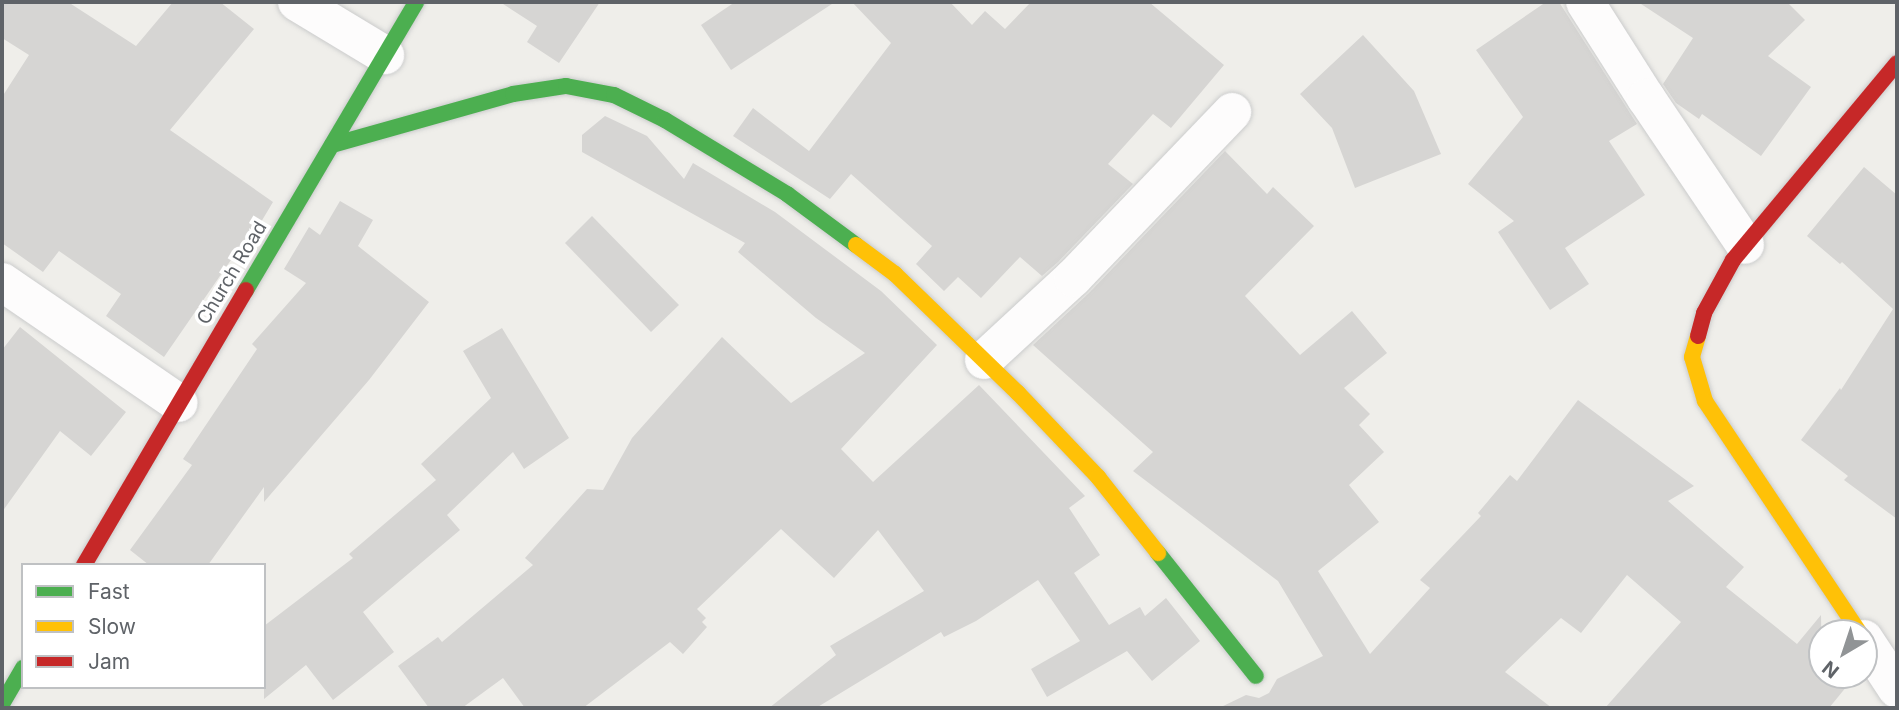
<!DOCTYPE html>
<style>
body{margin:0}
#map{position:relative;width:1899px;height:710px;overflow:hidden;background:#efeeea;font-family:Inter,sans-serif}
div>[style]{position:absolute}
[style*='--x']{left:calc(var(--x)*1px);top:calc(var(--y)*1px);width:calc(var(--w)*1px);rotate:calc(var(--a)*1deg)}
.building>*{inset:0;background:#d6d5d3}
.roads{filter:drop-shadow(0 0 2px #cbcccc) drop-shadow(0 0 2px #cbcccc)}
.street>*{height:38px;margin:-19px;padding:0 19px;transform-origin:19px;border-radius:19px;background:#fdfcfc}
.fast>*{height:16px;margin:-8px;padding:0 8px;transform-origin:8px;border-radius:8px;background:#4caf50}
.slow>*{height:16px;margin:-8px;padding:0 8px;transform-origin:8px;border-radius:8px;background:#ffc107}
.jam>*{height:16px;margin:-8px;padding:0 8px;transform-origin:8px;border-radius:8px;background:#c62828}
span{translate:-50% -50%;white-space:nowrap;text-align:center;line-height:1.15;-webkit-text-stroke:7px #fff;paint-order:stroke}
.street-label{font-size:19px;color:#5f6368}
.frame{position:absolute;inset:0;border:4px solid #5f6368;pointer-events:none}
.legend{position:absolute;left:21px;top:563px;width:245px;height:126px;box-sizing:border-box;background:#fff;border:2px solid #bfc1c3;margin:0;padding:9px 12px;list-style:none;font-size:21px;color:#5f6368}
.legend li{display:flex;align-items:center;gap:14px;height:35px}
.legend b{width:35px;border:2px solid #bfc1c3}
.north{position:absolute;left:1808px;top:619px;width:70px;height:70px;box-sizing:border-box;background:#fff;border:2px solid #bfc1c3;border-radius:50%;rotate:219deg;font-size:19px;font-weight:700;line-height:28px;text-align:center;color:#5f6368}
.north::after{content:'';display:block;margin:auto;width:24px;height:32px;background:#919496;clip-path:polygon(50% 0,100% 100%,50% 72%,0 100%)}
</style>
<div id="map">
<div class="building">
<i style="clip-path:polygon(2px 2px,68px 2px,136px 46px,173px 2px,220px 2px,254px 29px,170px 130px,273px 202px,246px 247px,242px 244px,164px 357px,106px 316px,121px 294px,59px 251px,43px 272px,2px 243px,2px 97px,29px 55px,2px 38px)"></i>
<i style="clip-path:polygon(500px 2px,600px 2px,559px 63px,527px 42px,537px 26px)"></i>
<i style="clip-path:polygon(735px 2px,835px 2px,731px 70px,701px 25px)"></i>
<i style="clip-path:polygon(852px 2px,950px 2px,972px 25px,985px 11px,1005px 29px,1031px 2px,1149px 2px,1224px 65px,1171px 128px,1153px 114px,1108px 164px,1133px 184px,1058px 262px,1042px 276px,1020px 257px,981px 298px,958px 277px,944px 291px,916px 264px,932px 246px,851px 174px,830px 199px,733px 136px,753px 108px,809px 151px,891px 43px)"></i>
<i style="clip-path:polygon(1546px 2px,1559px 2px,1637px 124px,1609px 141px,1645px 195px,1565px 248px,1589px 284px,1550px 310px,1498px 232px,1514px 221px,1468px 184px,1523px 117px,1476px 50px)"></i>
<i style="clip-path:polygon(1638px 2px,1787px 2px,1805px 20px,1768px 56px,1811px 87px,1761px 156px,1702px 114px,1699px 119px,1676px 103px,1663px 84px,1693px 38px)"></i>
<i style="clip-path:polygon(1363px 35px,1414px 91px,1441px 154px,1355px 188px,1332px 128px,1300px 94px)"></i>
<i style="clip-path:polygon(605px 116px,647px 136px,684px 179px,693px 163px,775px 212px,881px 291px,937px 345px,841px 449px,873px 482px,979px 385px,1085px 496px,1069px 508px,1100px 555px,1074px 573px,1109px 625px,1140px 607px,1145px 616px,1166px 598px,1200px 641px,1152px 681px,1127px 651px,1047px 697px,1031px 669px,1080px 641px,1038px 580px,976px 621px,944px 637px,941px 632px,816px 708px,769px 708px,836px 655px,830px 646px,924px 591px,878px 530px,834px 578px,781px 529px,697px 609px,706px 618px,702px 622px,707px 627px,683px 654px,670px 642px,583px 708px,525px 708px,503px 678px,462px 708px,429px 708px,398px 666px,438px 637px,442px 642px,533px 565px,525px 558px,587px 489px,603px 490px,632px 438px,722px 337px,791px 403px,865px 353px,816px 318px,738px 252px,745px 243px,582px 152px,582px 135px)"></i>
<i style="clip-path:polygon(1225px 151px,1267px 194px,1273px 187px,1314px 226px,1245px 296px,1300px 355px,1352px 311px,1387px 353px,1344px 388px,1370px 414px,1359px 425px,1384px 452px,1349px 485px,1379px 522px,1318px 571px,1370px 654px,1430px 588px,1420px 580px,1481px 516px,1478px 513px,1510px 475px,1517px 481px,1578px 400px,1694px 486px,1668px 501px,1744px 567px,1726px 587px,1797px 644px,1821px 615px,1822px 675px,1856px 675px,1829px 708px,1605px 708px,1681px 622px,1627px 575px,1581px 633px,1561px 618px,1505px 672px,1552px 708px,1219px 708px,1246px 695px,1259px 698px,1269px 693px,1277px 679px,1323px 656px,1278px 581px,1133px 471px,1153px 452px,1033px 345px,1089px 293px)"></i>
<i style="clip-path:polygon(1864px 167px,1897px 195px,1897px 519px,1844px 480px,1848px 476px,1801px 440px,1840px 388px,1841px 390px,1893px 309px,1842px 262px,1840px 264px,1807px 236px)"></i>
<i style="clip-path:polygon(340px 201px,373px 220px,358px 246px,429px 302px,369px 380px,264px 502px,264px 487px,208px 565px,149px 565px,130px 550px,192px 465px,183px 459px,257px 349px,252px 344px,306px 283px,284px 269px,309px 227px,320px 235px)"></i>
<i style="clip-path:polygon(592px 216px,679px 305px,651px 332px,565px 243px)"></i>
<i style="clip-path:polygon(20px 327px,126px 412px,91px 456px,60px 431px,2px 512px,2px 350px)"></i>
<i style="clip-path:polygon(502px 328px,569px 438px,524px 469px,513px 452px,447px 515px,460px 530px,363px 612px,394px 652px,333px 700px,306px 665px,264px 699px,264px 626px,353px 558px,349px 554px,436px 480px,421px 464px,491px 398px,463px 351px)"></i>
</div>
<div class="roads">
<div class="street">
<i style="--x:297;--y:2;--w:103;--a:31.1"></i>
<i style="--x:1585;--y:2;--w:114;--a:57.6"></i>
<i style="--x:1646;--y:98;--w:177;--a:56"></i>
<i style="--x:2;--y:282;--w:214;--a:34.4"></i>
<i style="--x:984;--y:360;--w:121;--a:-42.7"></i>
<i style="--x:1073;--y:278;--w:230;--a:-46.2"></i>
<i style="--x:1864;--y:639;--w:60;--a:56.6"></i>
</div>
<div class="fast">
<i style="--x:332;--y:145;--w:188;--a:-15.7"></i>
<i style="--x:513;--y:94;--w:54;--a:-8.6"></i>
<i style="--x:566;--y:86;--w:49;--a:10.6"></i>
<i style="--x:614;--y:95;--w:57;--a:26.1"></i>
<i style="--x:665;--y:120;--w:143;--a:31.2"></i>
<i style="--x:787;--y:194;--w:86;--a:36.5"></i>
<i style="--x:246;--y:290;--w:334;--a:-59.4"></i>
<i style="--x:1158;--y:553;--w:157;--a:51.5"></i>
<i style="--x:2;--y:704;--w:42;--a:-59.7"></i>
</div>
<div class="slow">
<i style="--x:856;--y:245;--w:49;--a:36.6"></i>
<i style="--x:895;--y:274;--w:171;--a:44.1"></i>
<i style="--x:1018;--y:393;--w:116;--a:46.4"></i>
<i style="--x:1098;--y:477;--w:97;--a:51.7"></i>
<i style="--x:1698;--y:336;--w:22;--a:106"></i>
<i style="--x:1692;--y:357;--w:46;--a:73.5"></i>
<i style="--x:1705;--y:401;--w:279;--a:56.3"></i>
</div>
<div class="jam">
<i style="--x:1698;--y:336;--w:24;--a:-75"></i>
<i style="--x:1704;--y:313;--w:60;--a:-61.3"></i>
<i style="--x:1733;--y:260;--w:256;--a:-50.2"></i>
<i style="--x:84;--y:565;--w:319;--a:-59.5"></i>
</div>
</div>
<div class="street-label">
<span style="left:232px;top:273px;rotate:-59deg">Church Road</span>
</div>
<div class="frame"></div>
<ul class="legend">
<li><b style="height:9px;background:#4caf50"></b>Fast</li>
<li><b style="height:9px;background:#ffc107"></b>Slow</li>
<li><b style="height:9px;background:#c62828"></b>Jam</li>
</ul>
<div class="north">N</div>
</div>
